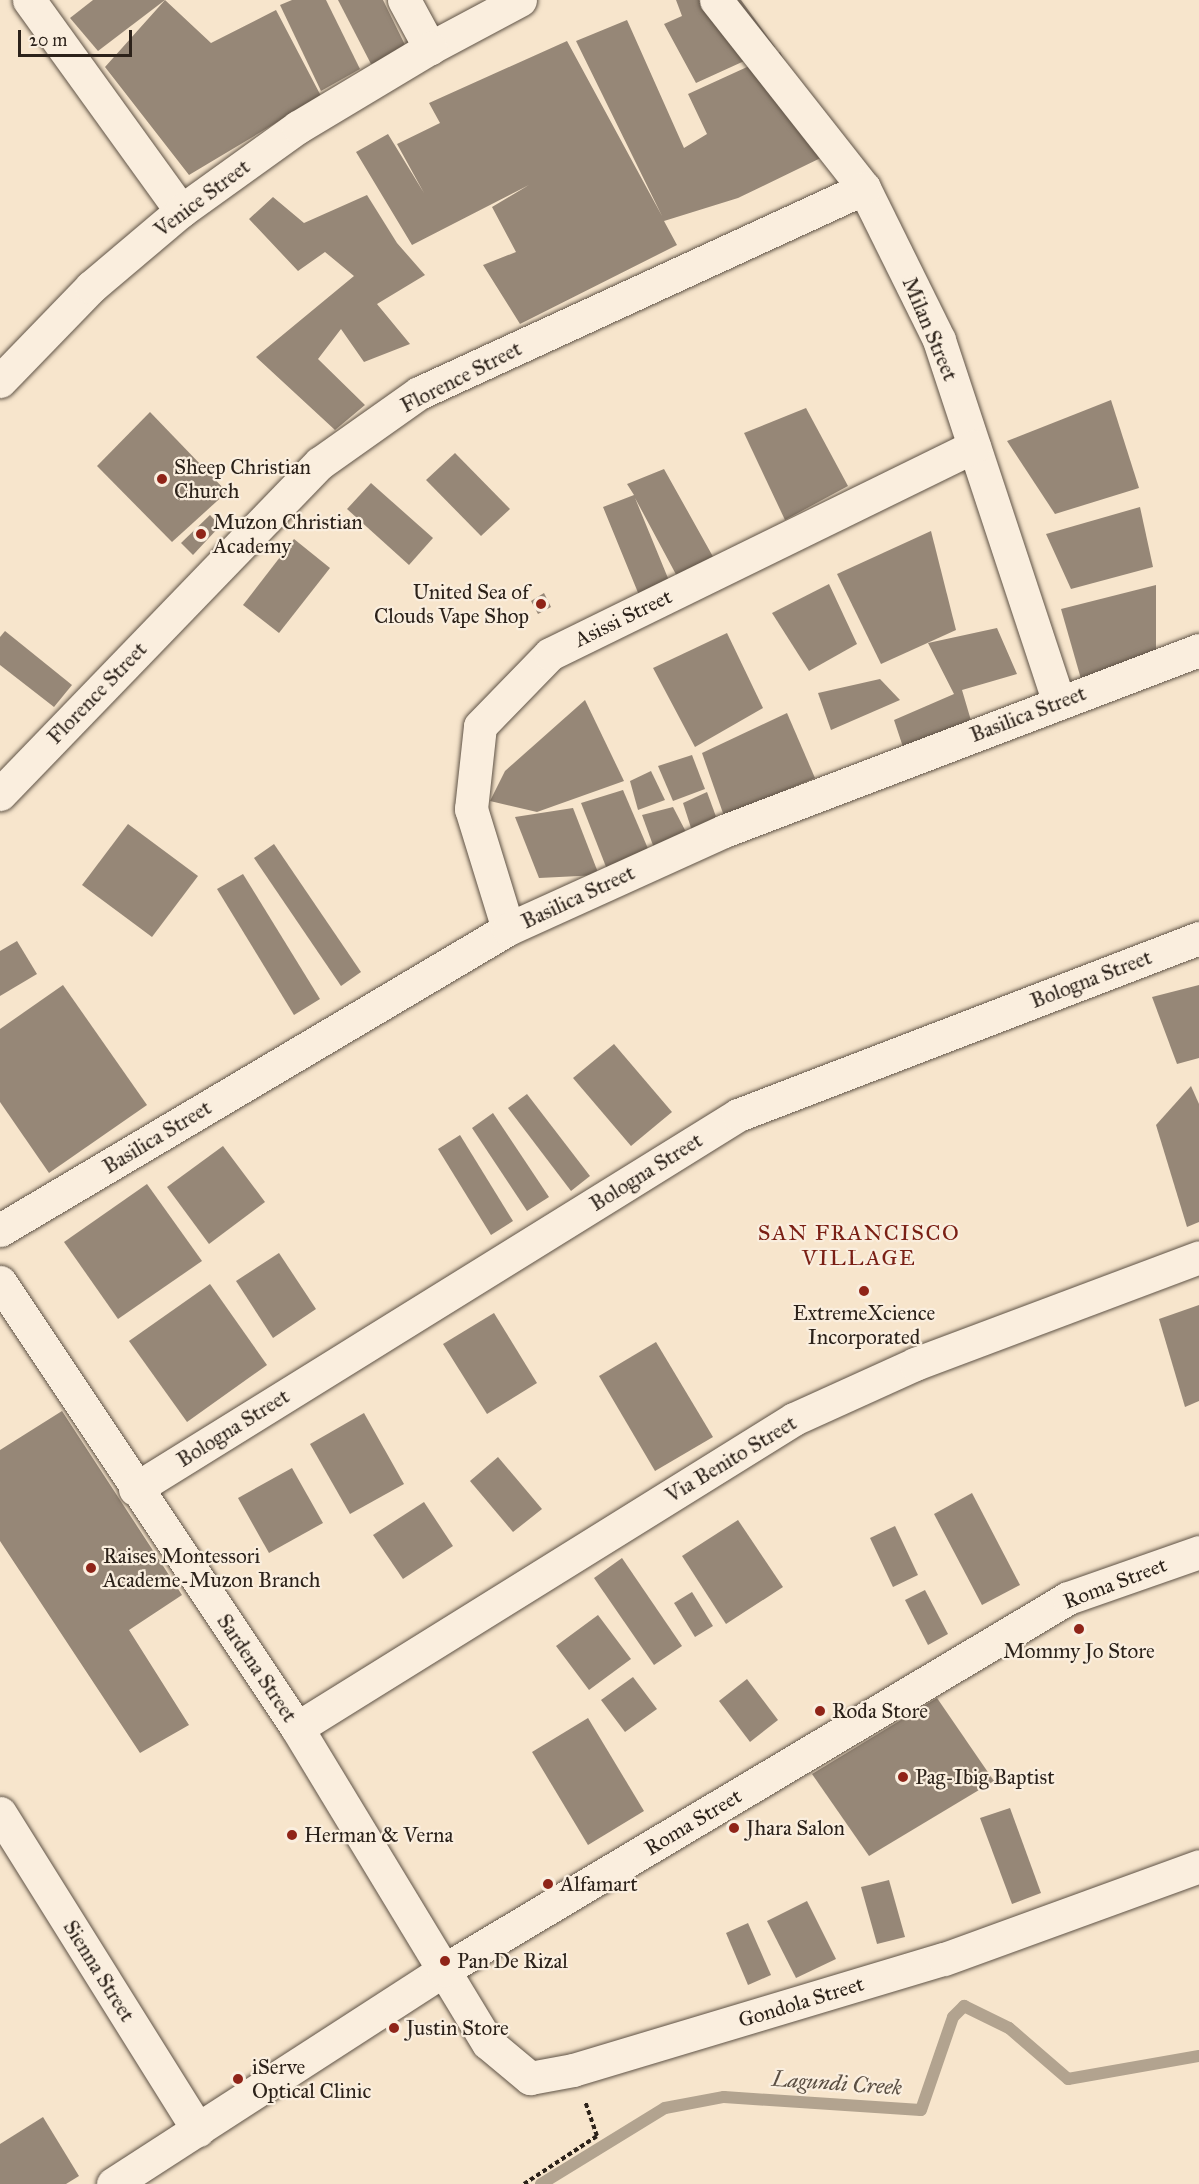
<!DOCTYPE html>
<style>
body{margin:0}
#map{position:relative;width:1199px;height:2184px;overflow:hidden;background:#f7e5cc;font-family:"IM FELL Great Primer",serif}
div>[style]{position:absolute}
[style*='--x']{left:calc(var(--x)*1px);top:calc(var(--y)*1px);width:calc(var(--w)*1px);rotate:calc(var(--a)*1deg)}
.stream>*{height:12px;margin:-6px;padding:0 6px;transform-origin:6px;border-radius:6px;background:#b2a38f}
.building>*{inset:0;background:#968777}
.path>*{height:4px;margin-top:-2px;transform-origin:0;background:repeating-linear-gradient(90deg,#2c221a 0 4.5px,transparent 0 7.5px)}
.roads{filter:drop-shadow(0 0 2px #5f5346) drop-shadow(0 0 2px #5f5346)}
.street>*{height:33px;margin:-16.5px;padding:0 16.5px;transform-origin:16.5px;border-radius:16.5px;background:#faeede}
.secondary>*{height:33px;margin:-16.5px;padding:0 16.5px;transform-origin:16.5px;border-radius:16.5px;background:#faeede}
.dots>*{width:16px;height:16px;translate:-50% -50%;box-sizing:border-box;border:3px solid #faeede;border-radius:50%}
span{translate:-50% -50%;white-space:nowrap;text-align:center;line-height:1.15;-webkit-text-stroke:4.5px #faeede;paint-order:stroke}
.street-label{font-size:21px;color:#2c221a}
.poi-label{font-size:21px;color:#2c221a}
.left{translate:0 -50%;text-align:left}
.right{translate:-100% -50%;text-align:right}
.neighbourhood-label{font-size:22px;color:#7a1f14;letter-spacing:1.5px}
.water-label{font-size:22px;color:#5b4f43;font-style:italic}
.scale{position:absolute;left:18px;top:30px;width:114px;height:27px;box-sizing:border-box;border:3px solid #2c221a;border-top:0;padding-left:8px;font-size:18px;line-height:21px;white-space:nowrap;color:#2c221a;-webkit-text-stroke:4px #faeede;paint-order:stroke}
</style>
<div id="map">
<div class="stream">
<i style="--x:541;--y:2184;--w:145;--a:-31.5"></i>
<i style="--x:665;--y:2108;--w:60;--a:-10.6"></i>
<i style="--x:724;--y:2097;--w:197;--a:3.8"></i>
<i style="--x:921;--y:2110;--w:98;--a:-71"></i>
<i style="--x:953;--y:2017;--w:16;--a:-45"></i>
<i style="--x:964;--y:2006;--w:50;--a:26.1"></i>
<i style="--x:1009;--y:2028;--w:78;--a:40.8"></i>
<i style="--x:1068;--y:2079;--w:133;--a:-10"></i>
</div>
<div class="building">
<i style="clip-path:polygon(93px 0,165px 0,98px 51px,70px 18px)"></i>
<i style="clip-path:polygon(165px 0,211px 43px,276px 10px,321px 96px,189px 175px,105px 67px)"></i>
<i style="clip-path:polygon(292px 0,326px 0,360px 69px,321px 91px,280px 5px)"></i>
<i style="clip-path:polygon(338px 0,383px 0,408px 51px,371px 64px)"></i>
<i style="clip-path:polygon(676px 0,741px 0,775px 47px,696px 83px,664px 24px,682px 16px)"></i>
<i style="clip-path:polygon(627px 20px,684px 148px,707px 134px,688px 94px,780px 52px,833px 152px,738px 198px,664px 221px,677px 245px,520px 324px,483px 265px,516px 252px,492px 207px,529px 185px,412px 245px,356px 152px,388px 134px,424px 193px,397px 144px,440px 123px,429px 103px,567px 41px,662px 216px,576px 41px)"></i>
<i style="clip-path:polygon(367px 195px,397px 243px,425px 275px,377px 304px,410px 344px,364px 362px,341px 329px,318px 359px,365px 405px,335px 430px,256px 357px,354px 276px,325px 252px,298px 271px,249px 219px,273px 197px,304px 223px)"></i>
<i style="clip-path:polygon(1111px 400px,1139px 488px,1055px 514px,1007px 441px)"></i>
<i style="clip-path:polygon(806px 408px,848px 486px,785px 520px,744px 433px)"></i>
<i style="clip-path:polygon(150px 412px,227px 492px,172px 542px,97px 466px)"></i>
<i style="clip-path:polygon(455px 453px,510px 509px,481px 536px,426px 480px)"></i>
<i style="clip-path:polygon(664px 469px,716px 562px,679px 580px,635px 498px,670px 583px,641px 600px,603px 507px,634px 495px,627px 484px)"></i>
<i style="clip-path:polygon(371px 483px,433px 538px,409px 565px,347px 509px)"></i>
<i style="clip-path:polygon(1140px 507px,1153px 567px,1071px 589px,1046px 534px)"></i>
<i style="clip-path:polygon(210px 515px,220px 526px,193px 555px,181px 543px)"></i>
<i style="clip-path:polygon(931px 531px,956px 630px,881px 664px,837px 574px)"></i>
<i style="clip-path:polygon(294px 539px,330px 568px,279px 633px,243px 605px)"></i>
<i style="clip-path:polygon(829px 584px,857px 644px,809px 671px,772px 613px)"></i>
<i style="clip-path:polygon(1156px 585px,1156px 658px,1083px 686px,1061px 609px)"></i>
<i style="clip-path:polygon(544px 593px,551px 607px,538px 614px,531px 601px)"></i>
<i style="clip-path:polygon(997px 628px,1017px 674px,962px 690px,975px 734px,904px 750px,894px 720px,954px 694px,928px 643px)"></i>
<i style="clip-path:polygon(5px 631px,72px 685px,54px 707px,0 665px,0 637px)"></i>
<i style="clip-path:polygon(727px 633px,763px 708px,695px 747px,653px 668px)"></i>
<i style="clip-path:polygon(880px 679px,900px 700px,831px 730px,818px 693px)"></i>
<i style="clip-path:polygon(585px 700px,624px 781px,537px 812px,490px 801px,505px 771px)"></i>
<i style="clip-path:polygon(787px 713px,815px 778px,724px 816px,702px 753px)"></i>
<i style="clip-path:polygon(692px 755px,705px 789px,673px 801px,658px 766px)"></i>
<i style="clip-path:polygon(651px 771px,665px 800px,638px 810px,630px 781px)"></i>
<i style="clip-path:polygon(623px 790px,652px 858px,610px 877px,581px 803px)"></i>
<i style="clip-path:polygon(707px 792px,718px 822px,692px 831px,683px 803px)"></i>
<i style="clip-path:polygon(673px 807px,686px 832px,654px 848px,642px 815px)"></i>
<i style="clip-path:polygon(573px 808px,599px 875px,539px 878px,515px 817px)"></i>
<i style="clip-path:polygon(128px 824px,198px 876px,152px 937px,82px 885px)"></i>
<i style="clip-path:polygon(274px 844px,361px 972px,341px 986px,254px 858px)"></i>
<i style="clip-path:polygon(243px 874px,320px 999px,294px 1015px,217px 889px)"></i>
<i style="clip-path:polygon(17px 941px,37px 974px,0 996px,0 951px)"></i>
<i style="clip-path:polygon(63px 985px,147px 1105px,49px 1173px,0 1102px,0 1029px)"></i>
<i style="clip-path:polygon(1199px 985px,1199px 1058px,1177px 1064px,1152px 997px)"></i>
<i style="clip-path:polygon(614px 1044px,672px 1112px,631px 1146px,573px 1078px)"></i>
<i style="clip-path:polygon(1191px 1086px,1199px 1104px,1199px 1222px,1187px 1227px,1156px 1125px)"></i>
<i style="clip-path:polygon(527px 1094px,590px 1176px,571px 1191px,508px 1108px)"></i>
<i style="clip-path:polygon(493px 1113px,549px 1197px,527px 1211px,472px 1128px)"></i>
<i style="clip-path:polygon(460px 1135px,513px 1221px,491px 1235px,438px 1149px)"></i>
<i style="clip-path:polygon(223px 1146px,265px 1202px,209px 1244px,167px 1187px)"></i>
<i style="clip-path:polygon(147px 1184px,202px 1261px,118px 1319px,64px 1242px)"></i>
<i style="clip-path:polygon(279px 1253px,316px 1309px,273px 1338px,236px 1281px)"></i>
<i style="clip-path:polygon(210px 1284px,267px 1365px,187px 1422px,129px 1341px)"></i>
<i style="clip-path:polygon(1199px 1305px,1199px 1401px,1185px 1407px,1159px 1319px)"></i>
<i style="clip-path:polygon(494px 1313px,537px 1383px,487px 1414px,443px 1344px)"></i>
<i style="clip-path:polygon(656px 1342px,713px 1437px,655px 1471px,599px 1376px)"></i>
<i style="clip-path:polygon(62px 1411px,182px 1595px,129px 1630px,189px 1725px,140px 1753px,0 1541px,0 1450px)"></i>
<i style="clip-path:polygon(364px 1413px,404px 1484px,350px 1514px,310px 1444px)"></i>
<i style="clip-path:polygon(498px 1457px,542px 1509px,513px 1532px,470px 1481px)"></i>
<i style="clip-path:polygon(292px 1468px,323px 1523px,269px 1553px,238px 1498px)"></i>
<i style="clip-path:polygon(972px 1493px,1020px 1585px,982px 1605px,934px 1514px)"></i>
<i style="clip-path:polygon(424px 1502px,453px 1546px,403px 1579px,373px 1535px)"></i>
<i style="clip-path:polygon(738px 1520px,783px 1587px,726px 1624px,682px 1556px)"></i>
<i style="clip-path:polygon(895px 1526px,918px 1575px,893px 1587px,870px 1538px)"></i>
<i style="clip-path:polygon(622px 1558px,682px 1646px,654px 1665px,594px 1578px)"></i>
<i style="clip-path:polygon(925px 1590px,948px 1634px,928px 1645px,905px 1600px)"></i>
<i style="clip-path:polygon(692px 1592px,713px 1626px,695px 1637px,674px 1603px)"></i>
<i style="clip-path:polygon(598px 1615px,631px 1659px,589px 1690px,556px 1646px)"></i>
<i style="clip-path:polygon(633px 1677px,657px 1709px,625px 1732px,601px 1700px)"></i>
<i style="clip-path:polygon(747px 1679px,778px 1720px,750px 1742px,719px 1701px)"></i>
<i style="clip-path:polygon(937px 1698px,994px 1781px,869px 1856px,812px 1774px)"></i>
<i style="clip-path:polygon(588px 1718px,644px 1811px,588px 1845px,532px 1752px)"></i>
<i style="clip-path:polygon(1010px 1808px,1041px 1893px,1012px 1904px,980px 1818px)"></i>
<i style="clip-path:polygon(889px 1880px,905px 1937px,877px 1944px,861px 1887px)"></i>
<i style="clip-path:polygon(807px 1901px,836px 1959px,796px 1978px,767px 1921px)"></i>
<i style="clip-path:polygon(748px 1923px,771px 1975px,748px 1985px,726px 1933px)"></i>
<i style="clip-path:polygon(43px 2117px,79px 2176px,66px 2184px,0 2184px,0 2144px)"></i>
</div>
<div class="path">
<i style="--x:524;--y:2184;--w:87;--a:-33.3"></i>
<i style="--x:597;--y:2136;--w:36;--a:-109"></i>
</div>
<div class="roads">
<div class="street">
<i style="--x:29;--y:0;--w:260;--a:54.2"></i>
<i style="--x:404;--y:0;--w:55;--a:61.6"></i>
<i style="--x:430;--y:48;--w:102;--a:-28.1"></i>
<i style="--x:716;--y:0;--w:239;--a:51.8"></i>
<i style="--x:864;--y:188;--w:169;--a:63.7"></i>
<i style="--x:939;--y:340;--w:381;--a:71.7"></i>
<i style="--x:0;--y:794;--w:460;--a:-46"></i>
<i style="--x:320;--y:463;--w:121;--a:-35.3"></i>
<i style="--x:419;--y:393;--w:490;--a:-24.7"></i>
<i style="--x:508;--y:929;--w:126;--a:-107.1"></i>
<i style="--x:471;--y:809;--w:83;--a:-83.8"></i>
<i style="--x:480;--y:726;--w:100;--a:-45.8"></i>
<i style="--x:550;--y:654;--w:472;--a:-26.1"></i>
<i style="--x:0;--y:1230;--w:590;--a:-30.65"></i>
<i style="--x:508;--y:929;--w:237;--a:-24.4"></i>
<i style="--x:724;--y:831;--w:508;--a:-20.86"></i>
<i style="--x:0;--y:1282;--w:536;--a:56.34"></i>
<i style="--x:297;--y:1728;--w:368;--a:58.8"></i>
<i style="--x:488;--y:2043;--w:55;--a:39.8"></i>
<i style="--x:530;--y:2078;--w:44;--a:-10.5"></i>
<i style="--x:573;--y:2070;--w:387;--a:-16.7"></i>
<i style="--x:944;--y:1959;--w:271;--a:-20"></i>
<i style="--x:135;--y:1489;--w:710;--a:-31.81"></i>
<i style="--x:738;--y:1115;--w:494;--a:-21"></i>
<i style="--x:297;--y:1728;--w:585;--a:-31.87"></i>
<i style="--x:794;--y:1419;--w:133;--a:-24.4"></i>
<i style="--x:915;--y:1364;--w:303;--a:-20.6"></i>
<i style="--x:0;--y:1813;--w:374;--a:58"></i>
<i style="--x:113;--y:2184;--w:394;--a:-32.9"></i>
<i style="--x:444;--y:1970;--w:726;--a:-30.8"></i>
<i style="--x:1068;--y:1598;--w:139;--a:-19.3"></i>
</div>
<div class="secondary">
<i style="--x:0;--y:381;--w:131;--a:-45.9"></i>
<i style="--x:91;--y:287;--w:118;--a:-40.2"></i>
<i style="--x:181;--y:211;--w:144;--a:-35.7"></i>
<i style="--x:298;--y:127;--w:154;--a:-30.9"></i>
</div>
</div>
<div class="dots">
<i style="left:162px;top:479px;background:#8f2418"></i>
<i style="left:201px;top:534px;background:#8f2418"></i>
<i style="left:541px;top:604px;background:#8f2418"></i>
<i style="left:864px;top:1291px;background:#8f2418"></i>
<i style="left:91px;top:1568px;background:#8f2418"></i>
<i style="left:1079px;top:1629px;background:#8f2418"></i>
<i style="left:820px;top:1711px;background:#8f2418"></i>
<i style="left:903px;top:1777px;background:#8f2418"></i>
<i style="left:734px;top:1828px;background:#8f2418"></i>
<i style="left:292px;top:1835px;background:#8f2418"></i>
<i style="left:548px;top:1884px;background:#8f2418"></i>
<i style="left:445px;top:1961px;background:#8f2418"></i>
<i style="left:394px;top:2028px;background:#8f2418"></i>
<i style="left:238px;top:2079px;background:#8f2418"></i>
</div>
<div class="street-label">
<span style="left:202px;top:198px;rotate:-37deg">Venice Street</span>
<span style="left:930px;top:329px;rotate:67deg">Milan Street</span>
<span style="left:461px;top:377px;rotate:-27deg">Florence Street</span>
<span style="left:623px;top:618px;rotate:-26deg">Asissi Street</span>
<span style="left:97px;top:693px;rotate:-46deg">Florence Street</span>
<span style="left:1028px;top:714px;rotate:-21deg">Basilica Street</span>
<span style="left:578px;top:897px;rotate:-25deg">Basilica Street</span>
<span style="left:1091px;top:979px;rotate:-21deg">Bologna Street</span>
<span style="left:157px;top:1137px;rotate:-31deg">Basilica Street</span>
<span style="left:646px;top:1172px;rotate:-32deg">Bologna Street</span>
<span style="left:233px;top:1428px;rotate:-32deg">Bologna Street</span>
<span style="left:731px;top:1459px;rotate:-31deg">Via Benito Street</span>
<span style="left:1115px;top:1583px;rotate:-21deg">Roma Street</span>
<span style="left:257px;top:1668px;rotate:56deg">Sardena Street</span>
<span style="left:693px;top:1822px;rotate:-31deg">Roma Street</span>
<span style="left:99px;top:1971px;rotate:58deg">Sienna Street</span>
<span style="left:801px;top:2002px;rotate:-17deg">Gondola Street</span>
</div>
<div class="poi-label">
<span class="left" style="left:174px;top:479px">Sheep Christian<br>Church</span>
<span class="left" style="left:213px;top:534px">Muzon Christian<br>Academy</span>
<span class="right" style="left:529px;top:604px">United Sea of<br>Clouds Vape Shop</span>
<span style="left:864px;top:1325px">ExtremeXcience<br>Incorporated</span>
<span class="left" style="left:103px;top:1568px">Raises Montessori<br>Academe-Muzon Branch</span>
<span style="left:1079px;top:1651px">Mommy Jo Store</span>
<span class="left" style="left:832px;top:1711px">Roda Store</span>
<span class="left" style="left:915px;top:1777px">Pag-Ibig Baptist</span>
<span class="left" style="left:746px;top:1828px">Jhara Salon</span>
<span class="left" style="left:304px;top:1835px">Herman &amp; Verna</span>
<span class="left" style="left:560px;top:1884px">Alfamart</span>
<span class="left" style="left:457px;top:1961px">Pan De Rizal</span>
<span class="left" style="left:406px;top:2028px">Justin Store</span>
<span class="left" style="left:252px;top:2079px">iServe<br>Optical Clinic</span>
</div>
<div class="neighbourhood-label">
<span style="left:859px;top:1245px">SAN FRANCISCO<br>VILLAGE</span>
</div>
<div class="water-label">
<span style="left:837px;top:2083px;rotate:4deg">Lagundi Creek</span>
</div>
<div class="scale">20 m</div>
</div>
